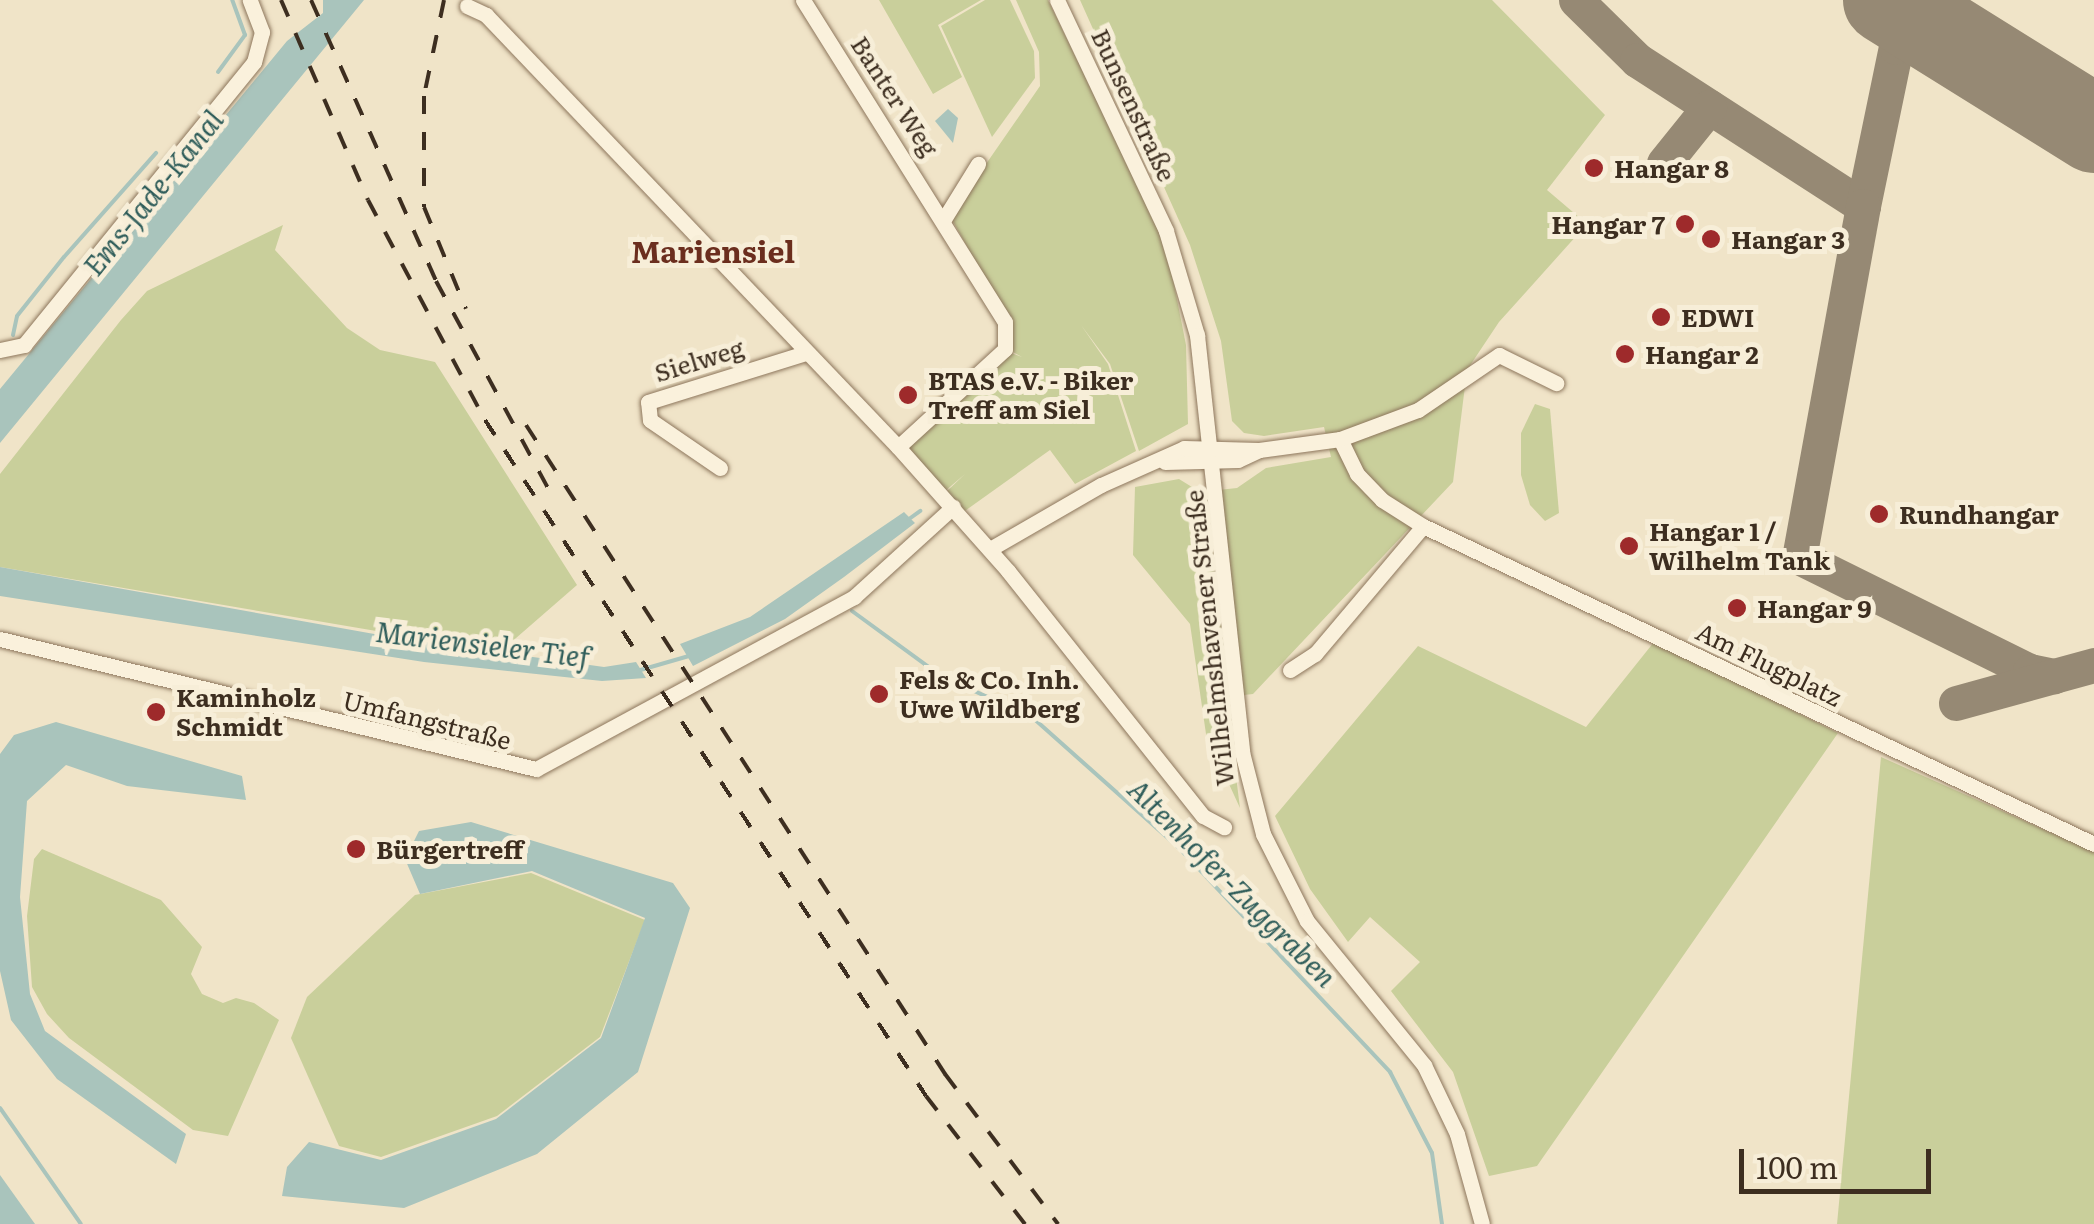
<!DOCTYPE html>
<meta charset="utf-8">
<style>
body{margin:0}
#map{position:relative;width:2094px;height:1224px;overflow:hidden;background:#f0e4c8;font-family:Literata,serif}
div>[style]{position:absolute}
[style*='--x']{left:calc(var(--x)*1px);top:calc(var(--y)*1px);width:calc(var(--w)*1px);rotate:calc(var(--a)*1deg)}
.green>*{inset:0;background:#c9cf9b}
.water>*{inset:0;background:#a9c4bc}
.stream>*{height:4px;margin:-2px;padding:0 2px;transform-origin:2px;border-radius:2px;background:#a9c4bc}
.taxiway>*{height:35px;margin:-17.5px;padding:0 17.5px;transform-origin:17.5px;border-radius:17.5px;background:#968974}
.runway>*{height:88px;margin:-44px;padding:0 44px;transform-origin:44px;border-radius:44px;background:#968974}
.roads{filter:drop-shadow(0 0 2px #8d765c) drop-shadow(0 0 2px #8d765c)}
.minor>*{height:15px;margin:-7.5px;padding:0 7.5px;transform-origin:7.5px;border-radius:7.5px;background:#faf1dc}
.rail>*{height:4px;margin-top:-2px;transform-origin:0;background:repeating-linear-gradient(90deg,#3d2e20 0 18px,transparent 0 36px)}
.dots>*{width:28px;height:28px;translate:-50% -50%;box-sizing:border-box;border:5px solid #f7eed8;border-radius:50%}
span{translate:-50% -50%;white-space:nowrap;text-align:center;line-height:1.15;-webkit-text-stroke:10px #f7eed8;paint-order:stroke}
.street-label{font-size:25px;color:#3d2e20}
.poi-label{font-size:25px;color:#3d2e20;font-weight:700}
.left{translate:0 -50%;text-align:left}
.right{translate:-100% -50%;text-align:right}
.water-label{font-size:28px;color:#2f5d5a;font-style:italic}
.quarter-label{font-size:30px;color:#6b2e1e;font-weight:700}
.scale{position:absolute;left:1739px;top:1149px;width:192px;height:45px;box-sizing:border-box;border:5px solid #3d2e20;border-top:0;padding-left:12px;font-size:30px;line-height:35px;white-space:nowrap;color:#3d2e20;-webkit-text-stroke:8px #f7eed8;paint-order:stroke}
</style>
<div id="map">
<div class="green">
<i style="clip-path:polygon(879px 0,981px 0,938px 25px,962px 77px,933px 94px)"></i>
<i style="clip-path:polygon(985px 0,1010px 0,1034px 51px,1035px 78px,992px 137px,941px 26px)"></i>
<i style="clip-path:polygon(1016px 0,1048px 0,1166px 244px,1186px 345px,1188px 424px,1139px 451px,1110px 364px,1081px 325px,1108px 364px,1136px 451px,1075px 484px,1050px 450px,962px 513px,945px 493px,965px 474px,944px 492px,903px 446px,1006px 351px,1022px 357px,1007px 349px,995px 297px,950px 216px,1040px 86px,1039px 52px)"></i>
<i style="clip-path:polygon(1080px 0,1492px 0,1605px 115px,1547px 190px,1587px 224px,1499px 322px,1467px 370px,1453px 482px,1253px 694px,1226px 697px,1240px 808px,1206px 734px,1190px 624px,1133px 555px,1135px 487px,1179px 479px,1200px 492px,1237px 488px,1266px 468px,1331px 457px,1324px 427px,1264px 436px,1244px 433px,1232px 421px,1221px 341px,1190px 245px)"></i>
<i style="clip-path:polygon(283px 225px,275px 250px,347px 328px,380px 350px,435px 362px,577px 585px,500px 652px,0 567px,0 474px,121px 320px,147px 291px)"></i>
<i style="clip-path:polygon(1535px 404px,1550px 409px,1559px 513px,1545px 521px,1530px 505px,1521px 475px,1521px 433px)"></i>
<i style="clip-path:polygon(1654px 642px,1838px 733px,1537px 1166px,1489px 1176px,1453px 1072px,1391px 991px,1420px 962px,1370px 917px,1348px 942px,1310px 889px,1275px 816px,1418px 646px,1586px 727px)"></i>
<i style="clip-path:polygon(1881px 757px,2094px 852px,2094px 1224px,1837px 1224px)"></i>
<i style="clip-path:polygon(42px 849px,161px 900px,202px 947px,191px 974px,202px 994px,223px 1003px,236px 998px,254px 1003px,279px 1020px,228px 1136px,193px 1130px,69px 1038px,47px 1014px,32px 987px,27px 916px,34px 859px)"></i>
<i style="clip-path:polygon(531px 873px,645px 920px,600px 1037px,497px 1116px,381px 1157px,339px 1146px,291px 1038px,307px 997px,415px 895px)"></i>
</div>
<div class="water">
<i style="clip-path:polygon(323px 0,364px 0,0 443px,0 389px,287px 41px,323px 13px)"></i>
<i style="clip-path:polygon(948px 109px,958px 118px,953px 143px,935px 121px)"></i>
<i style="clip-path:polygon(904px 512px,915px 523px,844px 577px,785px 619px,693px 666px,680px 644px,750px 617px)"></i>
<i style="clip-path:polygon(0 567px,391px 637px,604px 667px,636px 662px,646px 678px,602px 681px,424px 662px,0 596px)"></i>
<i style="clip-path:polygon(56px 722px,242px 776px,246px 800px,127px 786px,66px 765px,27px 801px,20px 897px,30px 994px,45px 1031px,186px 1134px,176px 1164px,57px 1079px,11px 1020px,0 971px,0 754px,14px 735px)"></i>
<i style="clip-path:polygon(471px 822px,673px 883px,690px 908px,638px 1072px,537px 1154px,404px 1208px,282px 1196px,287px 1167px,309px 1142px,381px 1160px,496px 1119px,601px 1038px,645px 918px,532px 871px,420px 894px,405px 859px,419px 831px)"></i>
<i style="clip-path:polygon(0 1175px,35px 1224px,0 1224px)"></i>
</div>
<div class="stream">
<i style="--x:218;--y:72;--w:46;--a:-53.9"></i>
<i style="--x:245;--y:35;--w:37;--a:-110"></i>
<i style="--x:13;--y:335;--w:19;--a:-78"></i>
<i style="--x:17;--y:316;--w:75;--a:-51.5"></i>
<i style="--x:64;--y:257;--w:139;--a:-48.5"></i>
<i style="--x:909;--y:519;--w:14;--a:-36"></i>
<i style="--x:852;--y:611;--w:110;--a:36.1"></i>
<i style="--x:941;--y:676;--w:100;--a:24.3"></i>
<i style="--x:1032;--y:717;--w:197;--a:41.7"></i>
<i style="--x:1179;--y:848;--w:308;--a:46.7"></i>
<i style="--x:1390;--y:1072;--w:91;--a:62.6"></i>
<i style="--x:1432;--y:1153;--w:72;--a:82"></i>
<i style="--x:637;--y:671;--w:54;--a:-16.1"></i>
<i style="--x:0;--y:1108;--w:141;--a:55.1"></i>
</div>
<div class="taxiway">
<i style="--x:1576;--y:0;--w:86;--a:44.5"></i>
<i style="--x:1637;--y:60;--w:269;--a:32.9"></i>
<i style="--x:1863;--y:206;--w:162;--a:-78.3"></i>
<i style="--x:1896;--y:47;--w:29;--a:-41"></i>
<i style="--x:1918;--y:28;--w:18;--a:9"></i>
<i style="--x:1664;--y:163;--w:72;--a:-51.2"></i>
<i style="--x:1863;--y:206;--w:357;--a:100.3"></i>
<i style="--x:1799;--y:557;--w:258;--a:26.3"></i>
<i style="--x:2030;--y:671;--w:25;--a:12"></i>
<i style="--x:1956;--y:703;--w:143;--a:-15.4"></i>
</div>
<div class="runway">
<i style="--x:1887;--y:0;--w:244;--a:31.9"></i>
</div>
<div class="roads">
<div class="minor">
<i style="--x:803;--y:0;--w:380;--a:57.9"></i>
<i style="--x:1005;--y:322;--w:27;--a:90"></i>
<i style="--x:1005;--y:349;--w:145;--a:137.5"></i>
<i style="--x:1057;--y:0;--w:255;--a:64.7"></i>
<i style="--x:1166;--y:231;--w:109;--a:73.4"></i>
<i style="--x:1197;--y:335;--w:419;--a:83.8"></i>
<i style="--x:1242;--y:752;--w:85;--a:75.6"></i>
<i style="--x:1263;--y:834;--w:97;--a:63.2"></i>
<i style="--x:1307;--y:921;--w:186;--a:50.9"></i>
<i style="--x:1424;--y:1065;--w:76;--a:64.4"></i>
<i style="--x:1457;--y:1134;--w:93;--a:74.5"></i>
<i style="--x:467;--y:6;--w:21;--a:25"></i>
<i style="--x:486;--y:15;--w:597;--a:46.36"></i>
<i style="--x:898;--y:447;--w:166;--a:48.4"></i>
<i style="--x:1008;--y:571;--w:313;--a:51.5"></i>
<i style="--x:1203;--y:816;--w:24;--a:28"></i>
<i style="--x:944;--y:219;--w:65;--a:-58.3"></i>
<i style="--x:0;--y:350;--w:25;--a:-12"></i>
<i style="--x:24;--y:345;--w:365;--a:-50.9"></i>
<i style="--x:254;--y:62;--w:31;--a:-75"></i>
<i style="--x:262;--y:32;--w:34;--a:-111"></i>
<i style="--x:1340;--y:439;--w:39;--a:64"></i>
<i style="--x:1357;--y:474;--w:36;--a:46"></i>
<i style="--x:1382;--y:500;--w:49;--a:32.4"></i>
<i style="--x:1423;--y:526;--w:743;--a:25.36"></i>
<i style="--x:1165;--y:462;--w:73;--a:-1.6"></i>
<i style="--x:1238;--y:460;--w:23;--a:-25"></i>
<i style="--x:1259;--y:450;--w:82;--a:-7.7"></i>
<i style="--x:1340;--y:439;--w:83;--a:-20.4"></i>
<i style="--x:1418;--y:410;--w:98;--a:-34.2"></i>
<i style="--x:1499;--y:355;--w:64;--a:26.2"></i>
<i style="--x:720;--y:468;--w:85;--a:-145.6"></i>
<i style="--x:650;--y:420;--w:18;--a:-96"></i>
<i style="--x:648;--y:402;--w:164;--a:-17.3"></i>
<i style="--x:990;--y:549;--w:128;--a:-30"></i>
<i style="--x:1101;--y:485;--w:91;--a:-24"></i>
<i style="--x:1184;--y:448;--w:75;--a:1.5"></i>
<i style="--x:0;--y:639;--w:552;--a:13.63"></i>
<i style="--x:536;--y:769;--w:362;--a:-28.4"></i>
<i style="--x:854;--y:597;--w:134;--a:-42.3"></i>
<i style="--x:1290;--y:670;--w:30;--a:-33"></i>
<i style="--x:1315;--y:654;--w:167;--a:-49.8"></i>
</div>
</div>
<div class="rail">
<i style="--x:281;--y:0;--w:218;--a:66.5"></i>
<i style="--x:368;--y:200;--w:249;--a:62"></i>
<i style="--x:485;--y:420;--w:807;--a:56.88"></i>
<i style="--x:926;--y:1096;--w:162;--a:52.3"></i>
<i style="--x:311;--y:0;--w:308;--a:66"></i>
<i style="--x:436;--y:281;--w:248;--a:61.6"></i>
<i style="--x:444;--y:0;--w:98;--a:101.8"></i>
<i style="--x:424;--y:96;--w:111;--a:90"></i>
<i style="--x:424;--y:207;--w:110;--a:67.6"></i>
<i style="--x:526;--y:425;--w:773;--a:57.15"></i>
<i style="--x:945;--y:1074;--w:188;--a:53"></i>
</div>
<div class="dots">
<i style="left:1594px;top:168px;background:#9e2a2b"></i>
<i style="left:1685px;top:224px;background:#9e2a2b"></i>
<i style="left:1711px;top:239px;background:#9e2a2b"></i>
<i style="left:1661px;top:317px;background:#9e2a2b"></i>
<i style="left:1625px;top:354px;background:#9e2a2b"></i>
<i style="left:908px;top:395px;background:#9e2a2b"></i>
<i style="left:1879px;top:514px;background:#9e2a2b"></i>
<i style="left:1629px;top:546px;background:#9e2a2b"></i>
<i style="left:1737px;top:608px;background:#9e2a2b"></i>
<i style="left:879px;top:694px;background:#9e2a2b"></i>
<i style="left:156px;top:712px;background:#9e2a2b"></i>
<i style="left:356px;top:849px;background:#9e2a2b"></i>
</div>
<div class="street-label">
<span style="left:895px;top:96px;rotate:57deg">Banter Weg</span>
<span style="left:1134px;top:105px;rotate:65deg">Bunsenstraße</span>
<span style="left:699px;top:360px;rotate:-17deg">Sielweg</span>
<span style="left:1209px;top:638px;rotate:-96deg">Wilhelmshavener Straße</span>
<span style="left:1769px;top:664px;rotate:26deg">Am Flugplatz</span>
<span style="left:427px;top:720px;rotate:14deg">Umfangstraße</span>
</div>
<div class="poi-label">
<span class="left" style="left:1614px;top:168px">Hangar 8</span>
<span class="right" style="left:1665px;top:224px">Hangar 7</span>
<span class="left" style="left:1731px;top:239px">Hangar 3</span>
<span class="left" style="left:1681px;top:317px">EDWI</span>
<span class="left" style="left:1645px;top:354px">Hangar 2</span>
<span class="left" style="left:928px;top:395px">BTAS e.V. - Biker<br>Treff am Siel</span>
<span class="left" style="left:1899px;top:514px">Rundhangar</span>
<span class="left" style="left:1649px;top:546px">Hangar 1 /<br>Wilhelm Tank</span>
<span class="left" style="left:1757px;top:608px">Hangar 9</span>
<span class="left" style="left:899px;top:694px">Fels &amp; Co. Inh.<br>Uwe Wildberg</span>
<span class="left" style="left:176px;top:712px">Kaminholz<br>Schmidt</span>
<span class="left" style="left:376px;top:849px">Bürgertreff</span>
</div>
<div class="water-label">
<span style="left:152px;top:192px;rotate:-51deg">Ems-Jade-Kanal</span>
<span style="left:483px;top:643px;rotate:7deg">Mariensieler Tief</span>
<span style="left:1233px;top:882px;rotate:45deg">Altenhofer-Zuggraben</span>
</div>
<div class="quarter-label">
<span style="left:713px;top:250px">Mariensiel</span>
</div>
<div class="scale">100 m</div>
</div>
